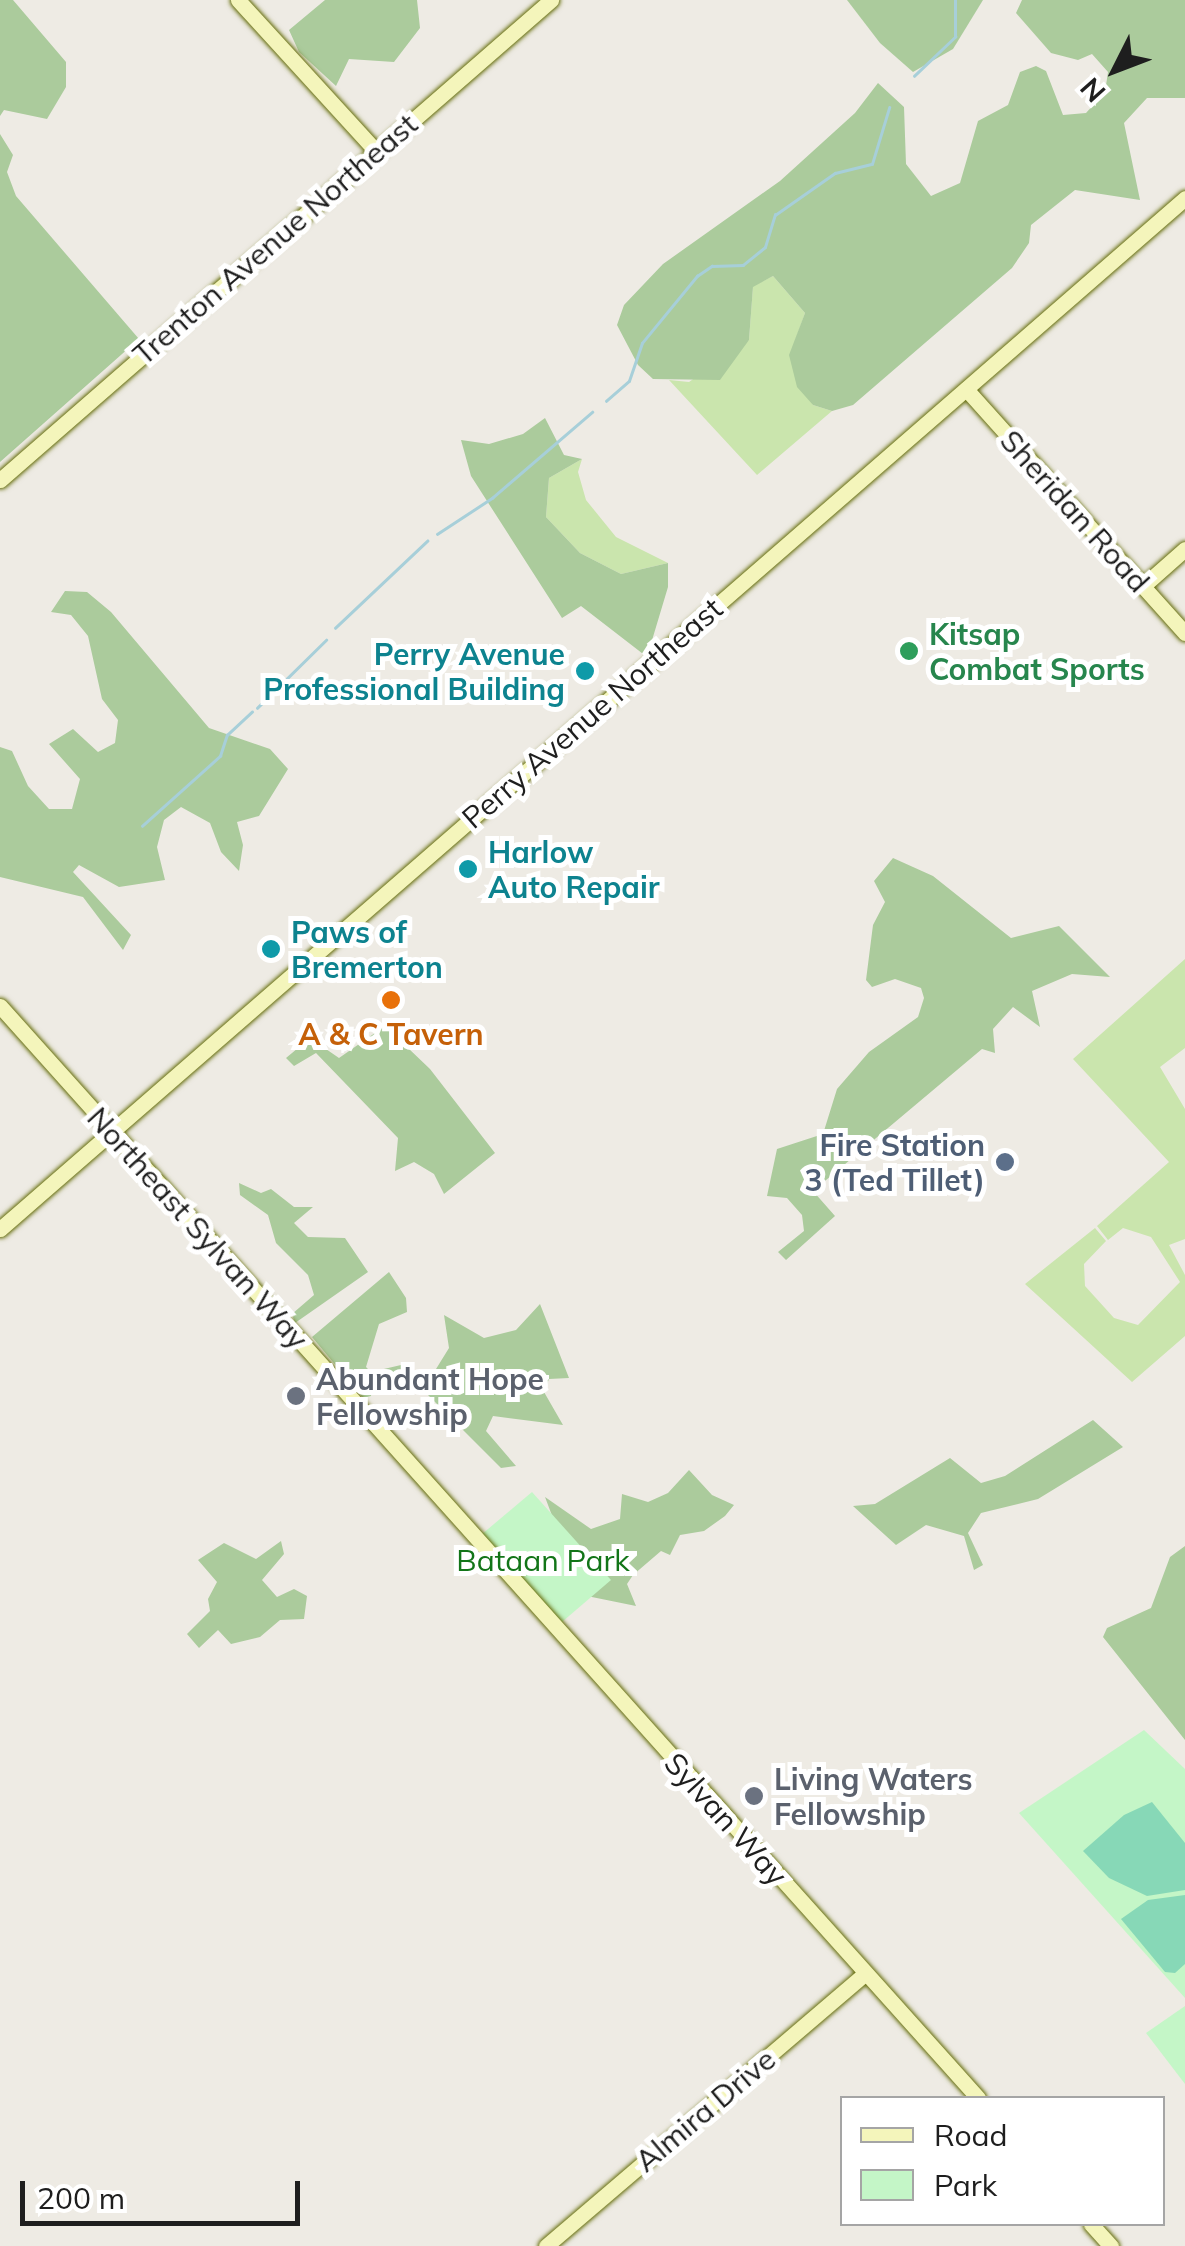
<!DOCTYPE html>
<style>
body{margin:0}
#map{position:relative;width:1185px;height:2246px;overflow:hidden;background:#eeebe4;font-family:Mulish,sans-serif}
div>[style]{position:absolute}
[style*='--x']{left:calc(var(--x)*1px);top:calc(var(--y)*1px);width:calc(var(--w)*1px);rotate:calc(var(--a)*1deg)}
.grass>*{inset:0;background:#cae5ad}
.forest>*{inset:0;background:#abcb9c}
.park>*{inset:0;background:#c4f6c7}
.pitch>*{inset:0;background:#87d8b7}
.stream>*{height:2.5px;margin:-1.25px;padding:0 1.25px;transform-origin:1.25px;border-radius:1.25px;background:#a7cfd9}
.roads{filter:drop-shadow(0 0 2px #666e0c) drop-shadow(0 0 2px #666e0c)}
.secondary>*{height:15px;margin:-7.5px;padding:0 7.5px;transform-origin:7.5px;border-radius:7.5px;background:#f4f5bb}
.dots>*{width:28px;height:28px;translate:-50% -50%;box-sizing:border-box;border:5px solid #fff;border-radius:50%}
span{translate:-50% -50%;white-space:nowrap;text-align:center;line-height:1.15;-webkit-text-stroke:10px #fff;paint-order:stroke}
.street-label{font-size:30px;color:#1e1e1e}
.leisure-label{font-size:30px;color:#27864d;font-weight:700}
.left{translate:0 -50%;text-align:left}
.culture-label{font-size:30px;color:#0d838f;font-weight:700}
.right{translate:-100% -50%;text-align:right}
.food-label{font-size:30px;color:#c56008;font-weight:700}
.service-label{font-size:30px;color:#4e5e75;font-weight:700}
.worship-label{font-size:30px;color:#5b616d;font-weight:700}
.park-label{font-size:30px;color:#127518}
.legend{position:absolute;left:840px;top:2096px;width:325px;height:130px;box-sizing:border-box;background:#fff;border:2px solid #a5a5a5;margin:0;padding:12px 18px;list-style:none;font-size:30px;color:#1e1e1e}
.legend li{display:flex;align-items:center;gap:20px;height:50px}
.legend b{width:50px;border:2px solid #a5a5a5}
.north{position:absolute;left:1065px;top:20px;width:100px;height:100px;-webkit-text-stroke:8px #fff;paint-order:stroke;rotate:228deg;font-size:28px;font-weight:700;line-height:40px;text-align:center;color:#1e1e1e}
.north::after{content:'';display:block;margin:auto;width:35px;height:45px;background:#1e1e1e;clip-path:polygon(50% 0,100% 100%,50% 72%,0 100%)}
.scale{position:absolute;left:20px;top:2181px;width:280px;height:45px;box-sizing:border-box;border:5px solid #1e1e1e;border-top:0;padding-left:12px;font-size:30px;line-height:35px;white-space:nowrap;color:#1e1e1e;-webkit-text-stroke:8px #fff;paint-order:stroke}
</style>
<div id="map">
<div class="grass">
<i style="clip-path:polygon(773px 276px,805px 313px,790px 355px,813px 405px,832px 411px,757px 475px,669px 380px,689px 382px,749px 340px,753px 286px)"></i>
<i style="clip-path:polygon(582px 459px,578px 472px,586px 500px,616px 537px,668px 563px,621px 574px,580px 553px,546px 517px,549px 478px)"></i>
<i style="clip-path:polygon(1185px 959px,1185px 1048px,1160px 1067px,1185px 1109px,1185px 1239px,1169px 1245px,1185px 1275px,1185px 1336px,1132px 1382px,1025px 1284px,1095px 1228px,1106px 1241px,1084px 1264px,1085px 1286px,1114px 1318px,1138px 1325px,1180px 1282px,1151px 1237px,1123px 1228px,1108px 1240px,1097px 1226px,1169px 1162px,1073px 1059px)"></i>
</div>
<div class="forest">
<i style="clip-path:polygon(0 0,13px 0,66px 62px,66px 87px,47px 119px,4px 110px,0 116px)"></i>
<i style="clip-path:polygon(325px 0,417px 0,420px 28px,394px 62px,349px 59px,336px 86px,299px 52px,289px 30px)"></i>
<i style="clip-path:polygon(847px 0,983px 0,953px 49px,913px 72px,880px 43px)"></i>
<i style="clip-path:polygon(1022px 0,1185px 0,1185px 98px,1147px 98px,1124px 123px,1140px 200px,1075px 190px,1031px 225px,1029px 243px,1012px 268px,853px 405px,832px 411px,813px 405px,797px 387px,789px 355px,805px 313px,773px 276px,753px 287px,749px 340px,720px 380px,653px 379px,638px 365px,617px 325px,624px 305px,663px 264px,780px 181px,855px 113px,878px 83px,904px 107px,906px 164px,931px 196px,960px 183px,978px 121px,1008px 105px,1020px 72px,1036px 66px,1046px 71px,1063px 115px,1086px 113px,1105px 92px,1108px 72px,1092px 54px,1078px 60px,1051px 53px,1016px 13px)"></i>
<i style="clip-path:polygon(0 134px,13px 155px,7px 172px,16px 196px,139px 339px,0 462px)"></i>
<i style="clip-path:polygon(545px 418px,564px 455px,582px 459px,549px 478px,546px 517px,580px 553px,621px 574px,668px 563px,668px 587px,647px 657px,581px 606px,562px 618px,471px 476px,461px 440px,489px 444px,523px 434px)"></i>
<i style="clip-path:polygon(65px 591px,87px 592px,111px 612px,209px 728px,270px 749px,288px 769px,259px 816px,237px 822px,243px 845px,239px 871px,221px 852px,210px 823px,181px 807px,164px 820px,157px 847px,165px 880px,119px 887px,79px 865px,73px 872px,131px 935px,123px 950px,83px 897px,0 877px,0 747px,12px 751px,28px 786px,49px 809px,72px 809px,80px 779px,49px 744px,73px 729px,98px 752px,115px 743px,118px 720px,102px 699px,88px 636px,71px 615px,51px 612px)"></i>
<i style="clip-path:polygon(893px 858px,933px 876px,1011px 938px,1059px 926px,1110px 977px,1072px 974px,1032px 991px,1040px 1027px,1013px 1007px,993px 1029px,995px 1053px,982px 1049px,813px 1191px,835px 1216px,786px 1260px,778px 1252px,804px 1231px,802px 1215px,787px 1198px,767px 1196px,777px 1149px,823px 1134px,837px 1089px,869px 1052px,918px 1017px,924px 998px,921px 988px,895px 979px,872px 987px,866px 980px,873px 925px,885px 902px,874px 881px)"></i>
<i style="clip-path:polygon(385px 1026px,430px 1069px,495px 1153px,444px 1194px,434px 1174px,414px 1162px,395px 1171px,398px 1138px,316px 1053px,294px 1066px,286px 1058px,310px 1038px,339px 1058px)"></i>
<i style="clip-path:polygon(239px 1183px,261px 1193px,271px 1189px,294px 1207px,313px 1207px,294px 1223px,308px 1237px,345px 1238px,368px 1272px,295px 1323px,292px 1314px,314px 1295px,308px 1275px,276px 1243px,268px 1215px,240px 1195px)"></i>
<i style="clip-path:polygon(389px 1272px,406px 1298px,407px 1312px,379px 1324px,366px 1367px,371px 1372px,401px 1365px,405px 1371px,373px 1381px,371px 1396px,363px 1398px,312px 1337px)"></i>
<i style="clip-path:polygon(540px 1304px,569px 1378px,549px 1379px,544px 1392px,563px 1425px,493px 1416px,486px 1431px,516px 1466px,501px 1468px,423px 1390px,449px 1348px,444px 1315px,484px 1338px,516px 1330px)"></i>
<i style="clip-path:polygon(1093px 1420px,1123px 1447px,1038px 1499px,981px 1513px,968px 1533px,983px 1565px,974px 1570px,964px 1536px,926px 1525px,896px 1545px,853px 1506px,875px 1504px,950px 1458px,981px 1483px,1005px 1476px)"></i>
<i style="clip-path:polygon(689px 1470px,712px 1495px,734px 1505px,725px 1516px,704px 1531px,680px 1535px,670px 1555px,661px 1551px,633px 1575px,627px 1584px,636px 1606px,582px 1595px,545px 1497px,591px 1529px,620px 1519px,622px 1494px,648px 1502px,668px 1493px)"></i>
<i style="clip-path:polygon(281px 1541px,284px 1554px,262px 1580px,277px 1597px,294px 1589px,307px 1596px,304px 1619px,280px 1620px,260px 1637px,231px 1644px,218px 1630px,199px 1648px,187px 1634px,210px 1611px,208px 1599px,217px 1582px,198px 1560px,224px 1543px,256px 1559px)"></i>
<i style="clip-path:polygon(1185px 1546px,1185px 1740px,1103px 1637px,1107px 1628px,1151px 1608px,1170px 1557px)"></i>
</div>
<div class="park">
<i style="clip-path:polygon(532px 1492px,611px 1580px,555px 1628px,475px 1540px)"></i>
<i style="clip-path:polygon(1144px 1730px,1185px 1769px,1185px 1998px,1019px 1813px)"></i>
<i style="clip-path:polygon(1185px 2006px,1185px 2084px,1146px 2033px)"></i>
</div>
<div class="pitch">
<i style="clip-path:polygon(1152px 1802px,1185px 1843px,1185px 1890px,1147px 1896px,1109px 1878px,1083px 1851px,1124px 1815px)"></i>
<i style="clip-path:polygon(1185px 1895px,1185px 1964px,1175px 1973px,1165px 1972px,1121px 1919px,1148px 1900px)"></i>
</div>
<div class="stream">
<i style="--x:914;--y:76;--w:57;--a:-43.6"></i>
<i style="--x:955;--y:37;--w:37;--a:-90"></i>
<i style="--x:606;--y:401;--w:30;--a:-41"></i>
<i style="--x:629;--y:381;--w:40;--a:-71.1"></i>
<i style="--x:642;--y:343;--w:87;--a:-50.6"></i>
<i style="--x:697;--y:276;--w:18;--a:-34"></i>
<i style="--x:712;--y:266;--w:31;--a:-2"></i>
<i style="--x:743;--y:265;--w:28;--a:-39"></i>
<i style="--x:765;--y:247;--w:34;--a:-73"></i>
<i style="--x:775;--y:215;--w:73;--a:-35"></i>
<i style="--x:835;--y:173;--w:38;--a:-14"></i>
<i style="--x:872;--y:164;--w:59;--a:-73.1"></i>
<i style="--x:437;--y:534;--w:66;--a:-33.2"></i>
<i style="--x:492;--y:498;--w:132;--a:-40.7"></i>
<i style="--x:335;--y:628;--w:127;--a:-43.4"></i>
<i style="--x:257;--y:708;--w:97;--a:-44.6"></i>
<i style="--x:142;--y:826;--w:105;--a:-41.9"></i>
<i style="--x:220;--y:756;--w:22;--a:-72"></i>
<i style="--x:227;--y:735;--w:34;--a:-43"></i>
</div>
<div class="roads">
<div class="secondary">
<i style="--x:238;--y:0;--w:205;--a:47.6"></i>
<i style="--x:966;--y:389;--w:328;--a:48.1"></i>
<i style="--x:0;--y:480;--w:731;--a:-41.06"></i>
<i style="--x:1143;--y:586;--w:56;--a:-41.4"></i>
<i style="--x:0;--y:1006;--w:1466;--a:48.15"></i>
<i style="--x:0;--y:1229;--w:1571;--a:-41.02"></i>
<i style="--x:1091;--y:2224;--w:30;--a:48"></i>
<i style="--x:546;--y:2246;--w:419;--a:-40.5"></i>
</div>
</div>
<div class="dots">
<i style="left:909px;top:651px;background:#2e9e5b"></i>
<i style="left:585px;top:671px;background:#0f9aa8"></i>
<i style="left:468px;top:869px;background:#0f9aa8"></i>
<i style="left:271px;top:949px;background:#0f9aa8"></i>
<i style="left:391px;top:1000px;background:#e8710a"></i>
<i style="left:1005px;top:1162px;background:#5c6f8a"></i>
<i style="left:296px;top:1396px;background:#6b7280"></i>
<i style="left:754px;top:1796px;background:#6b7280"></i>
</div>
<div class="street-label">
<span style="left:275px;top:239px;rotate:-41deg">Trenton Avenue Northeast</span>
<span style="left:1075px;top:511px;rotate:48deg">Sheridan Road</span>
<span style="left:592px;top:713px;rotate:-41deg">Perry Avenue Northeast</span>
<span style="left:198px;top:1228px;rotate:48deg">Northeast Sylvan Way</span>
<span style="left:726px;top:1819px;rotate:48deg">Sylvan Way</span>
<span style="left:705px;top:2110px;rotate:-40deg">Almira Drive</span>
</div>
<div class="leisure-label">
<span class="left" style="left:929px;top:651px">Kitsap<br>Combat Sports</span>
</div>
<div class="culture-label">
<span class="right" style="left:565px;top:671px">Perry Avenue<br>Professional Building</span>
<span class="left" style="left:488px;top:869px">Harlow<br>Auto Repair</span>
<span class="left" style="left:291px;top:949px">Paws of<br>Bremerton</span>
</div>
<div class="food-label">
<span style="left:391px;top:1034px">A &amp; C Tavern</span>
</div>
<div class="service-label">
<span class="right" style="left:985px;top:1162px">Fire Station<br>3 (Ted Tillet)</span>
</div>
<div class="worship-label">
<span class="left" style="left:316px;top:1396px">Abundant Hope<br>Fellowship</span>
<span class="left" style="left:774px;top:1796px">Living Waters<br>Fellowship</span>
</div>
<div class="park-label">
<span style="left:543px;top:1560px">Bataan Park</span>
</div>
<ul class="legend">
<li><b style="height:12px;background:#f4f5bb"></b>Road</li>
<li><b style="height:28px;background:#c4f6c7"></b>Park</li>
</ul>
<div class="north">N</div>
<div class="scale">200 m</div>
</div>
